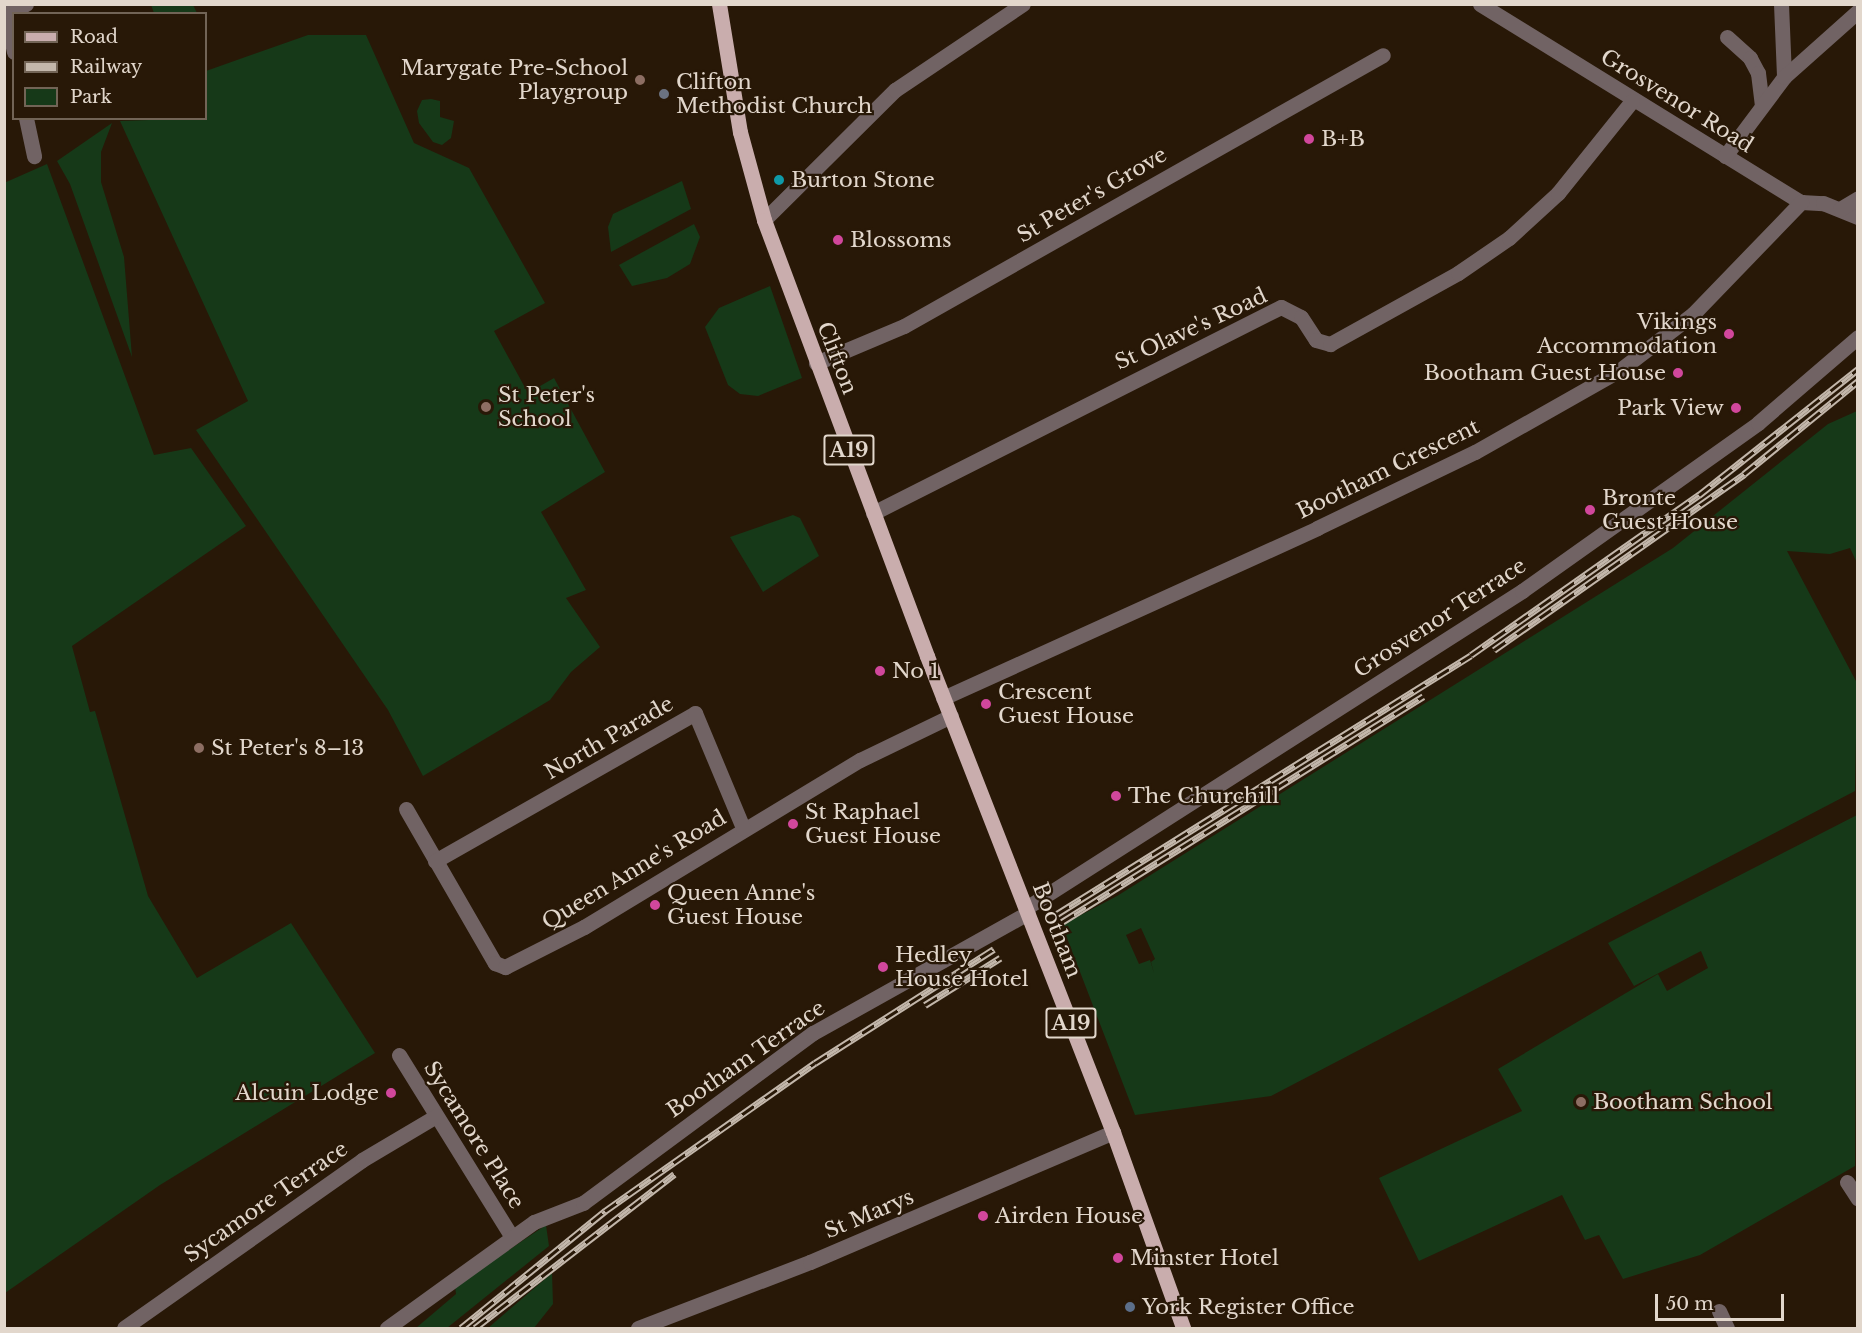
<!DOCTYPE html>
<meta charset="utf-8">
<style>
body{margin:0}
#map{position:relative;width:1862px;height:1333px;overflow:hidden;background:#281807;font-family:"Libre Baskerville",serif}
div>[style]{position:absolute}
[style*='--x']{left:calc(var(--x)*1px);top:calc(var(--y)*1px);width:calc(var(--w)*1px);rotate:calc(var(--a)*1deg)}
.green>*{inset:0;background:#163918}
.minor>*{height:15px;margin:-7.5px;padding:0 7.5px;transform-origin:7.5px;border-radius:7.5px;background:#716364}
.major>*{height:15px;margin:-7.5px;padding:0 7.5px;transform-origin:7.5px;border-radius:7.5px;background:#c9adad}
.rail>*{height:7px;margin-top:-3.5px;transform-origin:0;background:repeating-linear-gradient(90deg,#281807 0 14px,#c3b7ab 0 28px);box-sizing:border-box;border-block:2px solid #c3b7ab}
.dots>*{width:16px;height:16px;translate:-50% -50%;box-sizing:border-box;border:3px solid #281807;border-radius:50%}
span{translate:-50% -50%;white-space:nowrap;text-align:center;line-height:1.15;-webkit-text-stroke:4.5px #281807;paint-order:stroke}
.shield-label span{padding:2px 4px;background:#281807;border:2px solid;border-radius:4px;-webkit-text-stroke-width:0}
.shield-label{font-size:20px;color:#e2d7cc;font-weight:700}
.poi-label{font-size:21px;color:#e2d7cc}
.right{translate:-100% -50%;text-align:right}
.left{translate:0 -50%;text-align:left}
.street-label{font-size:21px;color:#e2d7cc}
.frame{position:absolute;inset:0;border:6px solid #e2d7cc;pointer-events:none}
.legend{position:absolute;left:12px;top:12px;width:195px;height:108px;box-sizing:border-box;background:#281807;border:2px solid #726456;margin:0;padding:8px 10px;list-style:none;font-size:18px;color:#e2d7cc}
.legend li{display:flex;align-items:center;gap:12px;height:30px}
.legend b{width:30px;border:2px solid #726456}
.scale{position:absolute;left:1655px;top:1294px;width:129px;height:27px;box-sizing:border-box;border:3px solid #e2d7cc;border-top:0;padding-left:8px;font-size:18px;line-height:21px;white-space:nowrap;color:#e2d7cc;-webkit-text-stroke:4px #281807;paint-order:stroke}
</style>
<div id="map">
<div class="green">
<i style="clip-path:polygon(151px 5px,193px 5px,197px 13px,154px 13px)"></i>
<i style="clip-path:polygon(308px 35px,366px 35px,414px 143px,469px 168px,545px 303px,494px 331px,528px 393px,554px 378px,605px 472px,541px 512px,586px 590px,566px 598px,600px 647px,571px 672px,550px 700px,423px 776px,388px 710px,196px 430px,248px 401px,120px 121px,206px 118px,206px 71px)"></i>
<i style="clip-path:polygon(431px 99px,440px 101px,440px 117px,454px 121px,451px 138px,442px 145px,433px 142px,419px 123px,417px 111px,422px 100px)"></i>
<i style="clip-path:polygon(112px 123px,101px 152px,101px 182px,124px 257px,132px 357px,70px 184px,57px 161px)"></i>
<i style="clip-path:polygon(47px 164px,154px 455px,191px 448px,246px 526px,72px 646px,90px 712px,95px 711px,148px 896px,197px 978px,291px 923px,375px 1053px,160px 1185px,5px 1293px,4px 183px)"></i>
<i style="clip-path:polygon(682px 181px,691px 209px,611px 252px,608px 227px,613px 214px)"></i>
<i style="clip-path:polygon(694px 224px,700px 237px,690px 264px,667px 278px,632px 286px,619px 265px)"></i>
<i style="clip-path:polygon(770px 286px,802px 378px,758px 396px,740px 394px,728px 385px,705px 327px,719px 308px)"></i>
<i style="clip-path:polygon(evenodd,1857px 411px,1857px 563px,1850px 548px,1830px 554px,1787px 551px,1857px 683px,1855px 791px,1271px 1096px,1135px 1115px,1062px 925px,1117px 896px,1673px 548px,1828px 424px,1857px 411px,1141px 928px,1155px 959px,1151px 962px,1154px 973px,1150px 960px,1139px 964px,1126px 935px,1141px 928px)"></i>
<i style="clip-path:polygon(793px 515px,800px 518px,819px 556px,763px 592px,730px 537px)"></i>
<i style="clip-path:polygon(1857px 815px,1855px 1166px,1700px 1255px,1623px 1279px,1599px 1235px,1585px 1240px,1562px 1195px,1419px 1261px,1379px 1178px,1522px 1111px,1498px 1069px,1658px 974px,1667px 991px,1708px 968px,1701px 951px,1634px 986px,1608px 943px)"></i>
<i style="clip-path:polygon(546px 1225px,549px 1246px,447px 1328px,416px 1328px,456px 1294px,455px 1286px)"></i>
<i style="clip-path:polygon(552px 1273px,553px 1304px,534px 1328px,488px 1328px)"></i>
</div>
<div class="minor">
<i style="--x:1480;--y:4;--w:377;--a:31.7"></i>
<i style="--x:1801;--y:202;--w:22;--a:3"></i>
<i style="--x:1823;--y:203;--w:38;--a:22"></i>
<i style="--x:1781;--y:4;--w:73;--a:87.6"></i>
<i style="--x:4;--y:6;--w:47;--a:77.7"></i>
<i style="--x:6;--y:11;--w:21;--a:-19"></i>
<i style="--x:1727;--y:37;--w:31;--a:42"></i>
<i style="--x:1750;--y:58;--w:17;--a:62"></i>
<i style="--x:1758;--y:73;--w:32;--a:83"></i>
<i style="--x:26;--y:118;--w:39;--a:78"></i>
<i style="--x:1725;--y:156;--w:99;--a:-53.2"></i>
<i style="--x:1784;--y:77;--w:99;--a:-41.7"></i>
<i style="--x:1840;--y:209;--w:21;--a:-31"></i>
<i style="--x:764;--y:220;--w:185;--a:-44.8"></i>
<i style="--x:895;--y:90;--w:154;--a:-33.9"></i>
<i style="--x:816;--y:363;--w:95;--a:-22.8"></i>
<i style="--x:904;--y:326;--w:550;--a:-29.5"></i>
<i style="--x:873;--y:513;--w:457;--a:-26.8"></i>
<i style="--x:1281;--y:307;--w:22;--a:27"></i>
<i style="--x:1301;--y:317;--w:27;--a:57"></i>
<i style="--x:1316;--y:340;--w:15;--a:16"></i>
<i style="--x:1330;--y:344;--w:146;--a:-29"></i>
<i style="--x:1458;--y:273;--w:62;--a:-34.5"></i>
<i style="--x:1509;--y:238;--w:67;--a:-42.6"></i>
<i style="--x:1558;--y:193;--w:118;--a:-51.2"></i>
<i style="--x:943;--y:698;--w:411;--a:-24.4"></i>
<i style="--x:1317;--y:528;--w:175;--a:-25.7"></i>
<i style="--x:1475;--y:452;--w:167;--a:-29.5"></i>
<i style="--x:1620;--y:370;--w:92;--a:-37.5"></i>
<i style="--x:1693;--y:314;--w:156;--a:-46"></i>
<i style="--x:406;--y:809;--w:178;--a:60"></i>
<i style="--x:495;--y:963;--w:11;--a:22"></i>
<i style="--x:505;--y:967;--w:89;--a:-26.9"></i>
<i style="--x:584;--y:927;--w:323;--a:-31.2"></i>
<i style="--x:860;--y:760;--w:101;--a:-25.8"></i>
<i style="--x:435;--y:861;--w:299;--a:-29.6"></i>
<i style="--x:695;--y:713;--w:125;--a:67.3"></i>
<i style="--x:1026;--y:908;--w:589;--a:-32.58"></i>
<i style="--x:1522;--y:591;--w:290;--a:-35.4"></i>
<i style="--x:1758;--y:423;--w:132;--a:-40.7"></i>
<i style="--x:399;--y:1055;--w:214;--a:58.2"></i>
<i style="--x:1847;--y:1182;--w:20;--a:57"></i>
<i style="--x:1719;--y:1311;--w:19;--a:65"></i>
<i style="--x:124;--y:1328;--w:291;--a:-35.2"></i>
<i style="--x:362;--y:1160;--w:86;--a:-30.7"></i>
<i style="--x:387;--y:1328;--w:181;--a:-35.8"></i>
<i style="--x:534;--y:1222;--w:53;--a:-21.2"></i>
<i style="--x:583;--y:1203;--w:286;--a:-36.5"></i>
<i style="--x:813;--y:1033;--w:246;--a:-29.2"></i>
<i style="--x:638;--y:1328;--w:184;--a:-21"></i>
<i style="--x:810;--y:1262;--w:330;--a:-23.2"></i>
</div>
<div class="major">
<i style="--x:719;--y:4;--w:130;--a:80.7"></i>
<i style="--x:740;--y:132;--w:91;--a:74.7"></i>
<i style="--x:764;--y:220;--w:465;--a:69.5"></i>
<i style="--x:927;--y:656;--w:511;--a:68.66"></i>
<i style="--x:1113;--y:1132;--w:208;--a:70.3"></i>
</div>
<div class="rail">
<i style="--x:1494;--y:650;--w:306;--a:-35.1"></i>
<i style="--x:1744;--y:474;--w:147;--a:-39.2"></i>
<i style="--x:1057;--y:914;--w:488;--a:-32"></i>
<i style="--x:1471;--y:655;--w:279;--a:-35.1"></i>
<i style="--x:1699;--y:495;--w:203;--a:-38.4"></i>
<i style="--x:1062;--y:922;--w:426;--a:-32"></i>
<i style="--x:925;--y:1005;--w:89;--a:-32.1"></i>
<i style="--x:461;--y:1328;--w:186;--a:-39.1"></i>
<i style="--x:605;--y:1211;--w:257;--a:-35.2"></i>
<i style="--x:815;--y:1063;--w:212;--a:-32.5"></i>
<i style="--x:475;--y:1328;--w:252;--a:-37.7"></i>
</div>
<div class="dots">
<i style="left:640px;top:80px;background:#8d6e63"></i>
<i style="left:664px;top:94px;background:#6b7280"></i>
<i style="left:1309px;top:139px;background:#d1479c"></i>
<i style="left:779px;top:180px;background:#0f9aa8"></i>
<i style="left:838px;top:240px;background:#d1479c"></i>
<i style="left:1729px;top:334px;background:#d1479c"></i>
<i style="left:1678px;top:373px;background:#d1479c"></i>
<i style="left:486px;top:407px;background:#8d6e63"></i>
<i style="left:1736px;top:408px;background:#d1479c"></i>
<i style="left:1590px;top:510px;background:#d1479c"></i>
<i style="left:880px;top:671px;background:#d1479c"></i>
<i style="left:986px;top:704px;background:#d1479c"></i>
<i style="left:199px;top:748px;background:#8d6e63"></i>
<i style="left:1116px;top:796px;background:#d1479c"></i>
<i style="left:793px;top:824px;background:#d1479c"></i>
<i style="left:655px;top:905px;background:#d1479c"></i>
<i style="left:883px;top:967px;background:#d1479c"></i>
<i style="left:391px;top:1093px;background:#d1479c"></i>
<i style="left:1581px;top:1102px;background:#8d6e63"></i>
<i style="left:983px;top:1216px;background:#d1479c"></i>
<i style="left:1118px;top:1258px;background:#d1479c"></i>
<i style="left:1130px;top:1307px;background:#5c6f8a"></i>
</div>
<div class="shield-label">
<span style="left:849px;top:450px">A19</span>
<span style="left:1071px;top:1023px">A19</span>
</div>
<div class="poi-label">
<span class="right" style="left:628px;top:80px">Marygate Pre-School<br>Playgroup</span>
<span class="left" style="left:676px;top:94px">Clifton<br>Methodist Church</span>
<span class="left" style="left:1321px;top:139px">B+B</span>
<span class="left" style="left:791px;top:180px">Burton Stone</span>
<span class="left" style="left:850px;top:240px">Blossoms</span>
<span class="right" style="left:1717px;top:334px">Vikings<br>Accommodation</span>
<span class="right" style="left:1666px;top:373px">Bootham Guest House</span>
<span class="left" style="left:498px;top:407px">St Peter's<br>School</span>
<span class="right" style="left:1724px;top:408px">Park View</span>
<span class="left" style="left:1602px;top:510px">Bronte<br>Guest House</span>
<span class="left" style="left:892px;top:671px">No 1</span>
<span class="left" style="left:998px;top:704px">Crescent<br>Guest House</span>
<span class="left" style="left:211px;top:748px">St Peter's 8–13</span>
<span class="left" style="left:1128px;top:796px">The Churchill</span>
<span class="left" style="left:805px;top:824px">St Raphael<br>Guest House</span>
<span class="left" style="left:667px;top:905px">Queen Anne's<br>Guest House</span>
<span class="left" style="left:895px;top:967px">Hedley<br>House Hotel</span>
<span class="right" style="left:379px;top:1093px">Alcuin Lodge</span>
<span class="left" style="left:1593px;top:1102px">Bootham School</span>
<span class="left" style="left:995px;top:1216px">Airden House</span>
<span class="left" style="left:1130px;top:1258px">Minster Hotel</span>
<span class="left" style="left:1142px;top:1307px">York Register Office</span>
</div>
<div class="street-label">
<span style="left:1677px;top:101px;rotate:32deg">Grosvenor Road</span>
<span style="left:1092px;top:195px;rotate:-30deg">St Peter's Grove</span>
<span style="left:1191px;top:329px;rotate:-25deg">St Olave's Road</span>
<span style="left:837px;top:358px;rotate:69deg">Clifton</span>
<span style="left:1388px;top:469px;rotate:-26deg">Bootham Crescent</span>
<span style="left:1440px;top:618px;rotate:-33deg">Grosvenor Terrace</span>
<span style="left:609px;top:738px;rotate:-30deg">North Parade</span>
<span style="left:634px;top:870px;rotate:-31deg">Queen Anne's Road</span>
<span style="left:1057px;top:930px;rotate:69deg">Bootham</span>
<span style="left:746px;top:1059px;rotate:-35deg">Bootham Terrace</span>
<span style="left:474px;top:1135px;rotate:58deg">Sycamore Place</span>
<span style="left:266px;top:1202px;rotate:-35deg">Sycamore Terrace</span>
<span style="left:869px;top:1214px;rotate:-23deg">St Marys</span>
</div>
<div class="frame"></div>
<ul class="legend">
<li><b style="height:8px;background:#c9adad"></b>Road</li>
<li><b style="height:8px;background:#c3b7ab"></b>Railway</li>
<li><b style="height:16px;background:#163918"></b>Park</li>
</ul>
<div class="scale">50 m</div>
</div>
